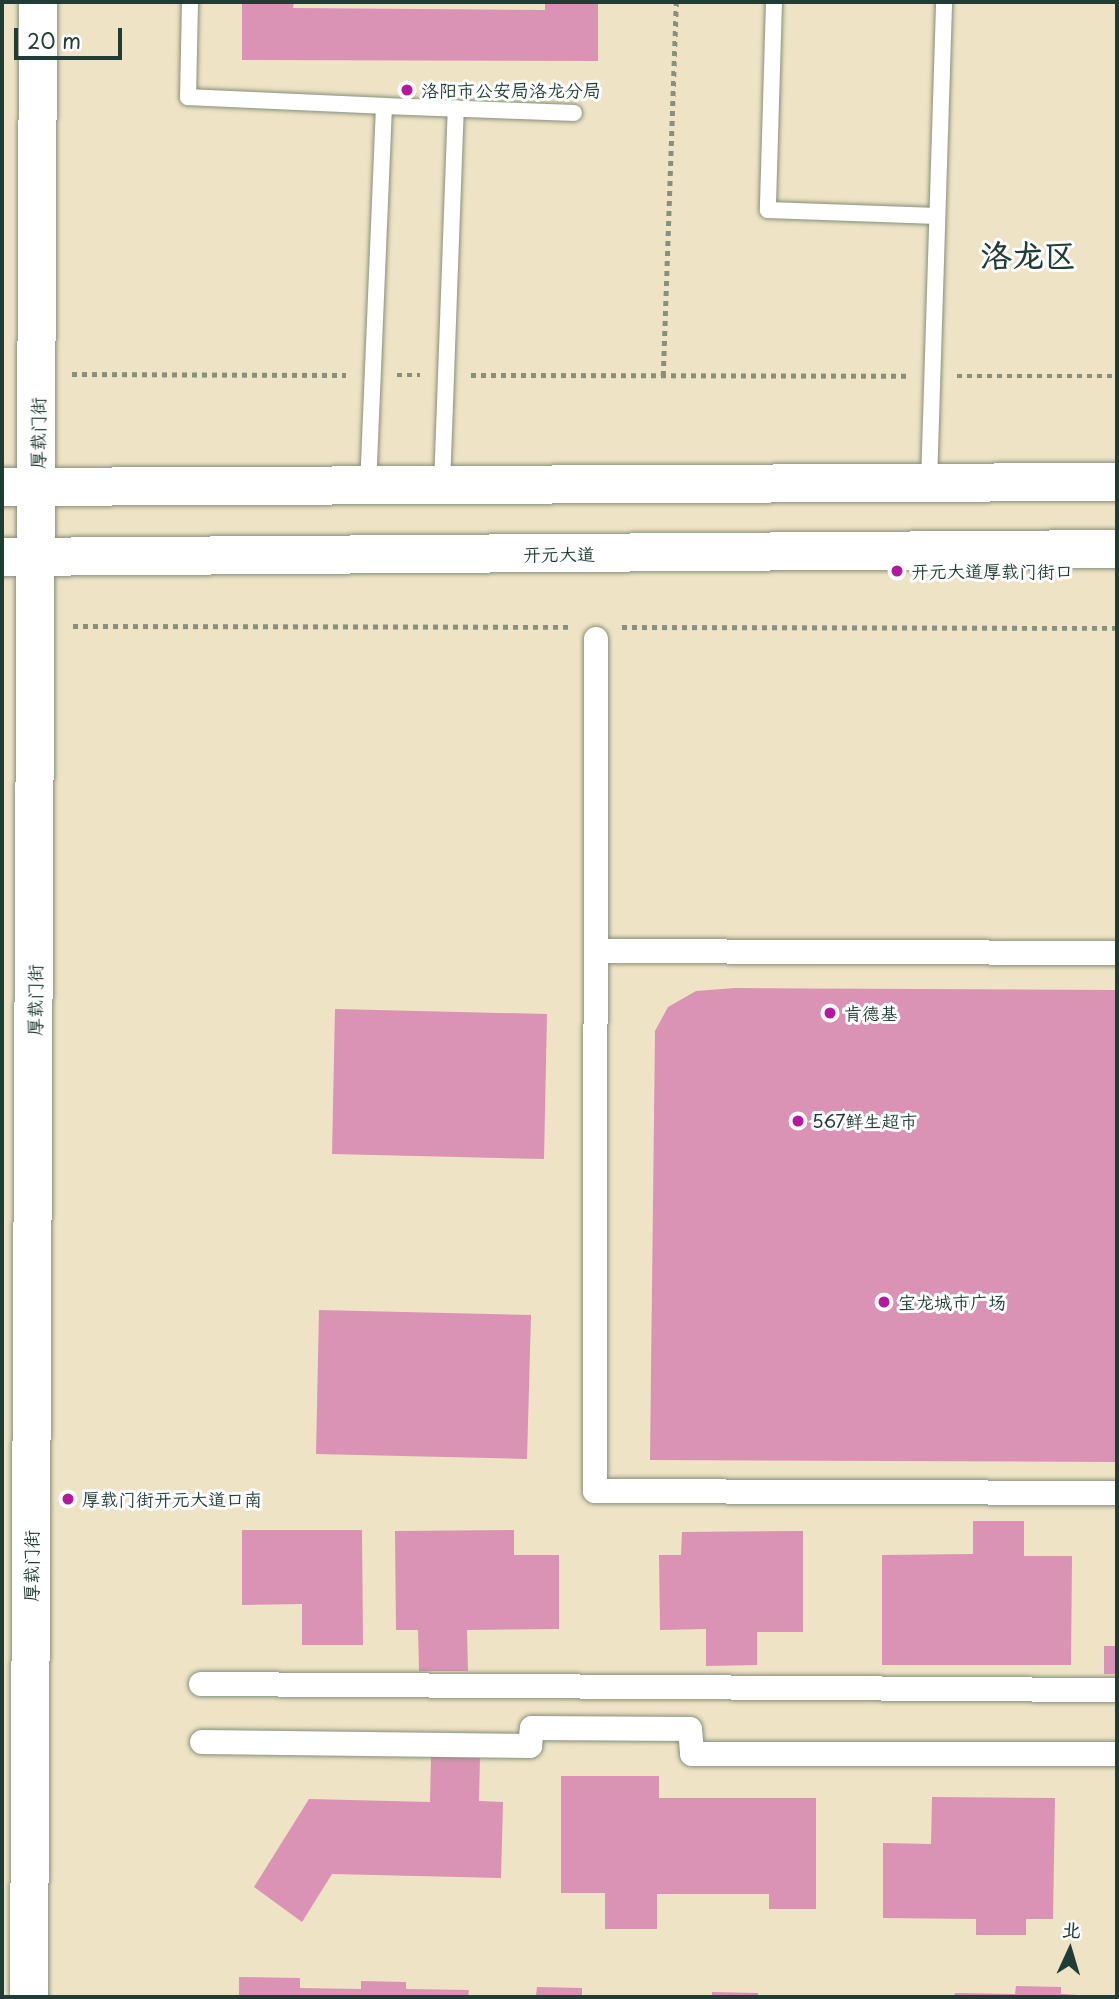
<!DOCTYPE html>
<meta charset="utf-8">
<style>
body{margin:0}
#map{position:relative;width:1119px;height:1999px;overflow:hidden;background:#eee3c5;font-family:"Playpen Sans","LXGW WenKai TC",sans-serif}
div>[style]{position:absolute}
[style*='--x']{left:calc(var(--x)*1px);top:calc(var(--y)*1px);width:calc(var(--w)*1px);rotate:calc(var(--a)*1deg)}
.building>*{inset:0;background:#da93b4}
.path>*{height:4.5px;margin-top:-2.25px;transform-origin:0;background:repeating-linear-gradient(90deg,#86907c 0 5px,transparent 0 10px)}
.roads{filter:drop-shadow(0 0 2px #86907c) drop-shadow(0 0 2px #86907c)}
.service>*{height:16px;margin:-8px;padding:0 8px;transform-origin:8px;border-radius:8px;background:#fff}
.pedestrian>*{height:24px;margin:-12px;padding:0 12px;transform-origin:12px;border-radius:12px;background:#fff}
.secondary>*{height:38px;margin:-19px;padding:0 19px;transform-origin:19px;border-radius:19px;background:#fff}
.primary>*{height:38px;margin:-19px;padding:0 19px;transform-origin:19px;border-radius:19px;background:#fff}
.dots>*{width:19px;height:19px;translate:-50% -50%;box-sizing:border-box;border:4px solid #fff;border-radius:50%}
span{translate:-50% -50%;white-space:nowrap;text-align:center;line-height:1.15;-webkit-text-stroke:6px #fff;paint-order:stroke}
.poi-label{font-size:18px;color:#1f3d34}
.left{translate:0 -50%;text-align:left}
.street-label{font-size:18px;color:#1f3d34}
.town-label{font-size:32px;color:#1f3d34;font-weight:700}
.frame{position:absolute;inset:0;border:4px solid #1f3d34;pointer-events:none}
.north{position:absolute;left:1035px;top:1915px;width:70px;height:70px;-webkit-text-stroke:5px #fff;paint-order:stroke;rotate:4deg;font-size:19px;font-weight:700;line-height:28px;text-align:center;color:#1f3d34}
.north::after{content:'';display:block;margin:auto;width:24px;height:32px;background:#1f3d34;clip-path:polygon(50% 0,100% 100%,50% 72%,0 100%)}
.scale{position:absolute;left:14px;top:28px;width:108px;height:32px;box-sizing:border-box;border:4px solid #1f3d34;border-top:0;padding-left:9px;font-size:21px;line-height:24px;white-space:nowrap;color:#1f3d34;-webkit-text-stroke:5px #fff;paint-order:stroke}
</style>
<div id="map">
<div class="building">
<i style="clip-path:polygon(242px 2px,294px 2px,293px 8px,545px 10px,545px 2px,598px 2px,598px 61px,242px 60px)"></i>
<i style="clip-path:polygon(735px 988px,1117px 990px,1117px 1462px,650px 1460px,655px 1031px,668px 1007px,696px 991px)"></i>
<i style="clip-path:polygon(335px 1009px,547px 1014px,544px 1159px,332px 1154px)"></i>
<i style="clip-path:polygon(319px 1310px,531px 1315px,527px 1459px,316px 1454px)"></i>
<i style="clip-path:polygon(973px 1521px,1024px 1521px,1024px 1556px,1072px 1556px,1071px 1665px,882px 1665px,882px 1555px,973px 1554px)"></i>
<i style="clip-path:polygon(242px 1530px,362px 1530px,363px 1645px,302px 1645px,302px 1604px,242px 1605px)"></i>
<i style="clip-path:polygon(514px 1530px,514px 1555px,559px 1555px,559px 1629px,467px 1630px,468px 1671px,419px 1671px,418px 1630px,396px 1630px,395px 1531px)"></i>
<i style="clip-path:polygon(803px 1531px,803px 1632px,757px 1632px,757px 1665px,706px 1666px,706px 1629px,660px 1630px,659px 1555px,681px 1555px,682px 1532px)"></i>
<i style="clip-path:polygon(1104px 1646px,1117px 1646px,1117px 1674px,1104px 1674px)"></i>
<i style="clip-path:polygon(431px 1757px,480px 1758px,479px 1801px,503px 1802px,501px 1878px,332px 1874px,302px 1922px,254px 1887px,309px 1799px,430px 1802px)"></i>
<i style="clip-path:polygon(561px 1776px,659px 1776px,659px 1798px,816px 1798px,816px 1909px,769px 1909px,769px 1894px,657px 1894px,657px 1929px,605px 1929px,605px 1893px,561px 1893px)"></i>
<i style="clip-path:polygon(932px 1797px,1055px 1798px,1053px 1919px,1026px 1919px,1026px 1935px,976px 1935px,976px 1919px,883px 1918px,883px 1843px,931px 1844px)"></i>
<i style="clip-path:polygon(239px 1977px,300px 1978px,300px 1988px,361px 1989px,361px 1981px,406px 1982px,406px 1989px,469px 1990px,468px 1997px,239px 1997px)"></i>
<i style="clip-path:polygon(1016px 1986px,1061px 1987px,1061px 1994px,1117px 1997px,954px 1997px,955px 1993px,1015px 1994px)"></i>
<i style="clip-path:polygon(537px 1987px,582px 1988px,582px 1995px,591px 1997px,476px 1997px,536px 1995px)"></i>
<i style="clip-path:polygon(712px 1992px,758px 1993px,758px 1997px,712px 1997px)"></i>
</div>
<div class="path">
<i style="--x:72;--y:374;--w:274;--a:0.2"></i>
<i style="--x:397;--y:375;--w:23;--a:0"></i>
<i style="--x:471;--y:375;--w:435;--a:0.1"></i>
<i style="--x:663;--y:376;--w:374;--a:-88"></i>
<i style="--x:957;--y:376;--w:160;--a:0"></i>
<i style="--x:73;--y:626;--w:495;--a:0.1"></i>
<i style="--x:622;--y:627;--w:495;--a:0.1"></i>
</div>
<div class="roads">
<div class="service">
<i style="--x:190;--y:2;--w:95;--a:91.2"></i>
<i style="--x:188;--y:97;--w:196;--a:2.6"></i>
<i style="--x:384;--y:106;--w:380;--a:92.4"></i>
<i style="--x:774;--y:2;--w:208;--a:91.7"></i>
<i style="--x:768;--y:210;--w:169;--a:2"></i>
<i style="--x:384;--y:106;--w:190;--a:2.1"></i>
<i style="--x:929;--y:483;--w:481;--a:-88.2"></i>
<i style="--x:442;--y:485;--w:377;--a:-87.9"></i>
</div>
<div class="pedestrian">
<i style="--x:596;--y:639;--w:852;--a:90.07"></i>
<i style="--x:595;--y:1491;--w:522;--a:0.22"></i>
<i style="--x:596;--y:951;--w:521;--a:0.22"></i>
<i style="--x:201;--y:1684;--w:916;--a:0.38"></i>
<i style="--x:202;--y:1742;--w:328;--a:0.7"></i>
<i style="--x:530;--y:1746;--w:18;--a:-84"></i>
<i style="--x:532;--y:1728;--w:158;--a:0.4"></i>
<i style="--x:690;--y:1729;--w:25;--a:85"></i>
<i style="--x:692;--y:1754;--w:425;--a:0"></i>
</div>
<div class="secondary">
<i style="--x:29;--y:1997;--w:1995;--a:-89.74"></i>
</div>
<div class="primary">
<i style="--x:2;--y:487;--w:1115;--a:-0.26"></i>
<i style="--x:2;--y:557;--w:1115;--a:-0.41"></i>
</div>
</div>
<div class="dots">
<i style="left:407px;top:90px;background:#b5179e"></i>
<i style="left:897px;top:571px;background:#b5179e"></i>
<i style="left:830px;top:1013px;background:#b5179e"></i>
<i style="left:798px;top:1121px;background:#b5179e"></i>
<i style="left:884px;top:1302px;background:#b5179e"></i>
<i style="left:68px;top:1499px;background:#b5179e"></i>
</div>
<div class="poi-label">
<span class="left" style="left:421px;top:90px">洛阳市公安局洛龙分局</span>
<span class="left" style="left:911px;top:571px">开元大道厚载门街口</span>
<span class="left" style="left:844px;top:1013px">肯德基</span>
<span class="left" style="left:812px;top:1121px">567鲜生超市</span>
<span class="left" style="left:898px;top:1302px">宝龙城市广场</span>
<span class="left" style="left:82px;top:1499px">厚载门街开元大道口南</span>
</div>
<div class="street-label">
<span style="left:38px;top:433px;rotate:-90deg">厚载门街</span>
<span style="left:559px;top:554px">开元大道</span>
<span style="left:35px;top:1000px;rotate:-90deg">厚载门街</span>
<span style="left:31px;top:1566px;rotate:-90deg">厚载门街</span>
</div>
<div class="town-label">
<span style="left:1028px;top:254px">洛龙区</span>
</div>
<div class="frame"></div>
<div class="north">北</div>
<div class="scale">20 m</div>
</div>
